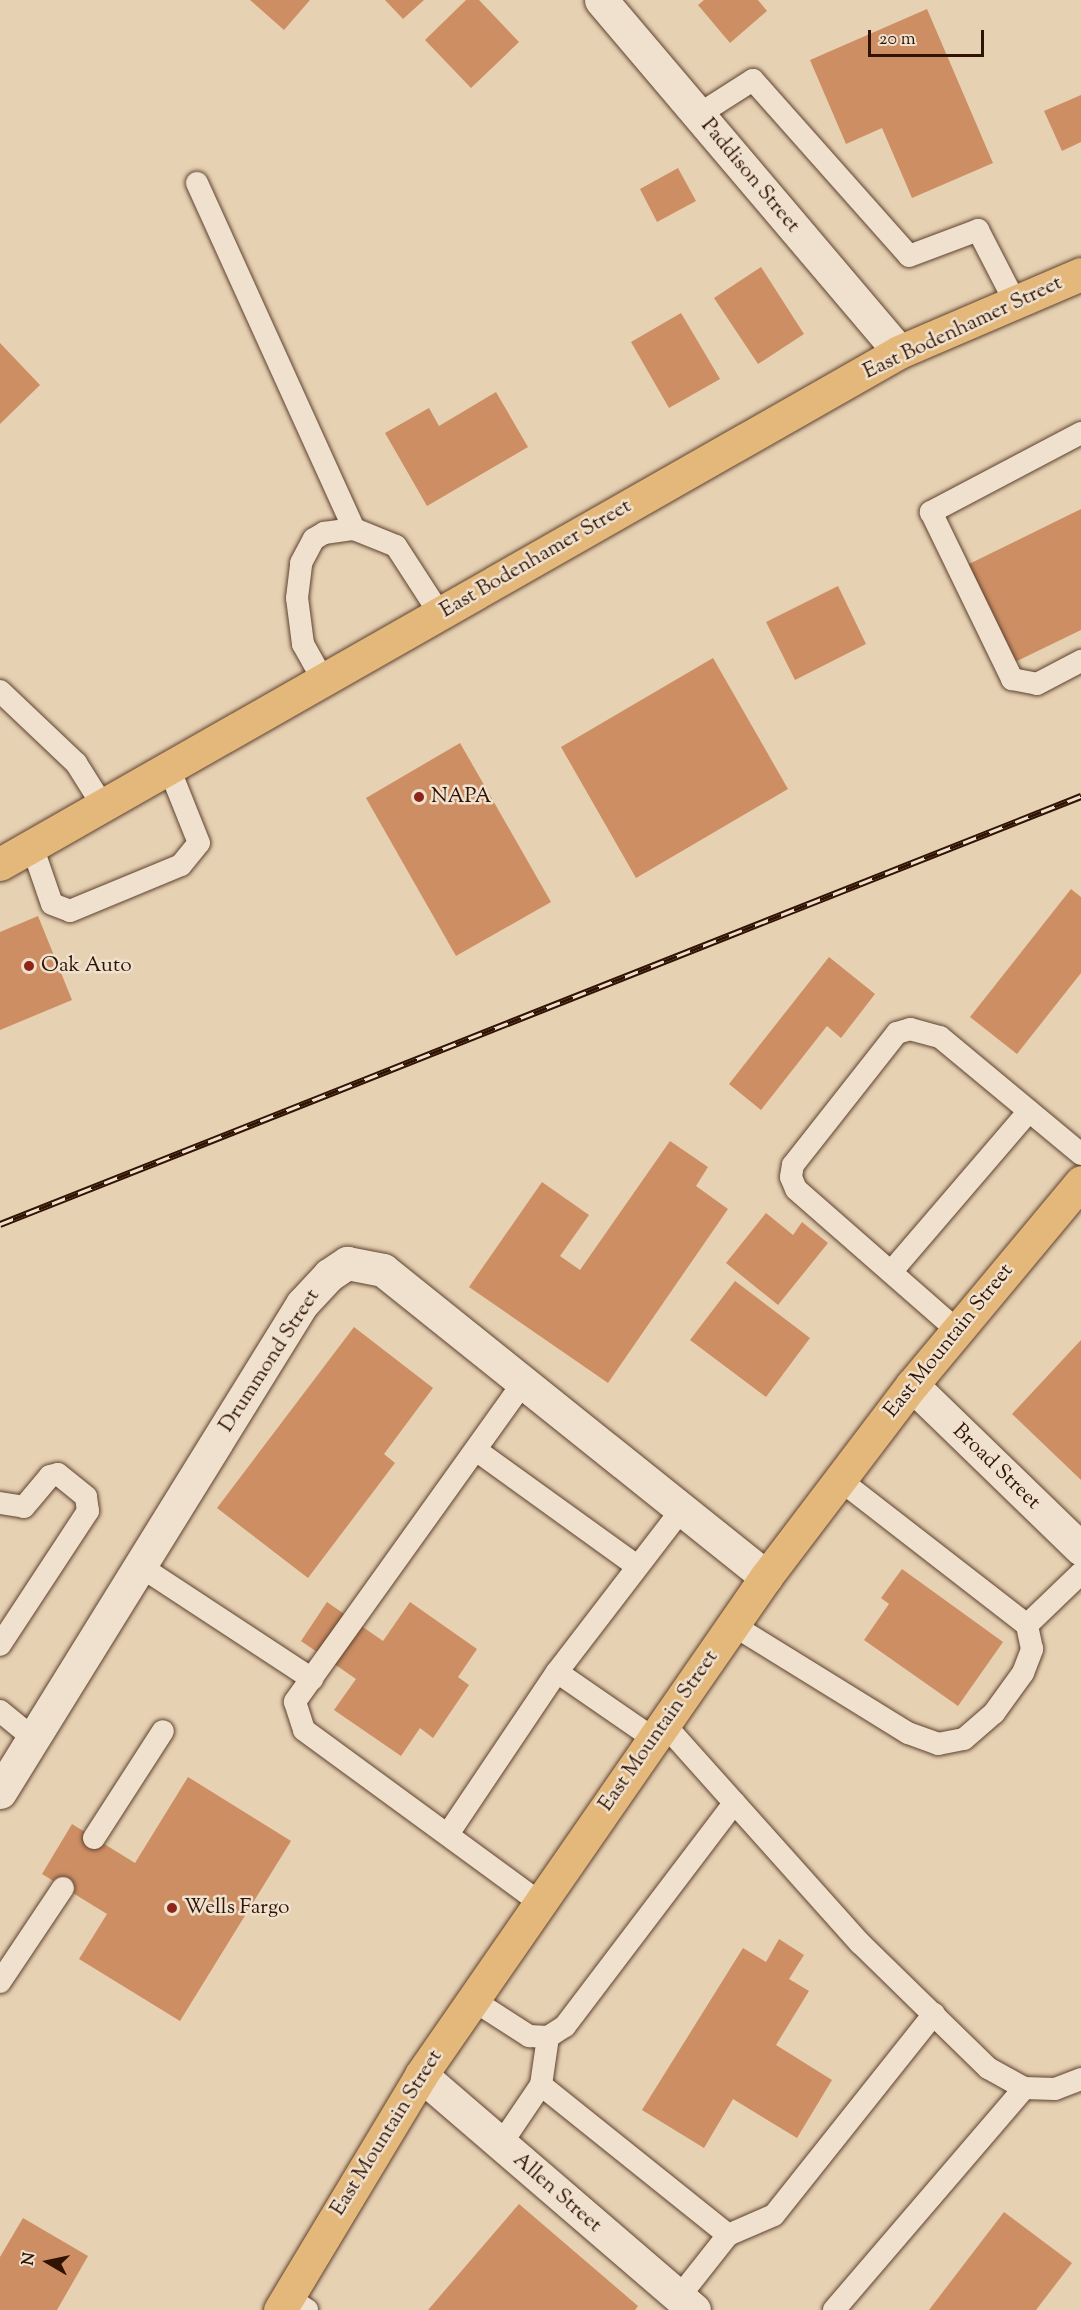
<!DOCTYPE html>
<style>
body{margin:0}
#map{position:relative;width:1081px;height:2310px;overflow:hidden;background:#e7d1b3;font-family:"Sorts Mill Goudy",serif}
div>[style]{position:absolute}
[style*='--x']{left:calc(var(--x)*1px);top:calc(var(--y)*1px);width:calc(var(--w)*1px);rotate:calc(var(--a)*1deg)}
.building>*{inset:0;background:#cd8e64}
.roads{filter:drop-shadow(0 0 2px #5e422f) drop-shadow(0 0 2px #5e422f)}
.lane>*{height:22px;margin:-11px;padding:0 11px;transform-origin:11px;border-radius:11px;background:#efe1ce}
.street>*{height:33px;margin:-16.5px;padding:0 16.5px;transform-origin:16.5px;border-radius:16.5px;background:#efe1ce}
.primary>*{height:33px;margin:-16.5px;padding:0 16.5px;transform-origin:16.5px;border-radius:16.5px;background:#e4b87a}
.rail>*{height:7px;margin-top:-3.5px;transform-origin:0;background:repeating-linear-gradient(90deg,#efe1ce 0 14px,#301303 0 28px);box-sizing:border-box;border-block:2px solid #301303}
.dots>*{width:16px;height:16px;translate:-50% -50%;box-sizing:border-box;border:3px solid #efe1ce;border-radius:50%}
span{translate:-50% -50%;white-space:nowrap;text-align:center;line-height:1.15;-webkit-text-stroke:5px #efe1ce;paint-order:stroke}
.street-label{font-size:21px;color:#301303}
.poi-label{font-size:21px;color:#301303}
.left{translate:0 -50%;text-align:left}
.north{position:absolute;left:18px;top:2232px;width:60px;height:60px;-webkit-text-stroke:4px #efe1ce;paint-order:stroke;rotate:279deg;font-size:16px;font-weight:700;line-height:24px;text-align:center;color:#301303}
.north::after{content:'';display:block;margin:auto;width:21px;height:27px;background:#301303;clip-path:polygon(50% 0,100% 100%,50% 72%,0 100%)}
.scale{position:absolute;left:868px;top:30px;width:116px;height:27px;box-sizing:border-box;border:3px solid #301303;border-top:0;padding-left:8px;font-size:18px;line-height:21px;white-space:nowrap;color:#301303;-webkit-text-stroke:4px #efe1ce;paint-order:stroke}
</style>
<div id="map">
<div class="building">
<i style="clip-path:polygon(250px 0,310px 0,284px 30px)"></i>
<i style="clip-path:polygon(385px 0,424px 0,403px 19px)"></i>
<i style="clip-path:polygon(466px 0,479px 0,519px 42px,471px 88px,425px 40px)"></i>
<i style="clip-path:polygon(704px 0,758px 0,767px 11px,730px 43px,698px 5px)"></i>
<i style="clip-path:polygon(927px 9px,993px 163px,912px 198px,882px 128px,846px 144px,810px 60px)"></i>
<i style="clip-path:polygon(1081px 95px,1081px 142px,1062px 151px,1044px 111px)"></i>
<i style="clip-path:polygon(678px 168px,696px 201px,657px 222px,640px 189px)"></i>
<i style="clip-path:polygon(761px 267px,804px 334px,758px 364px,714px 298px)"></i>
<i style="clip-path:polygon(681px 313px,720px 379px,669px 408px,631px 342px)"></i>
<i style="clip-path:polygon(0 343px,40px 385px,0 424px)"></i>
<i style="clip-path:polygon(496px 392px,528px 447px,427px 506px,385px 433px,429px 408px,439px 426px)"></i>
<i style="clip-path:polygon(1081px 509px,1081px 630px,1015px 662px,967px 565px)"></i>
<i style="clip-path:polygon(838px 586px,866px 644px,795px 680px,766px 622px)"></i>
<i style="clip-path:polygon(713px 658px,788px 789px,636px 878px,561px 747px)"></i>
<i style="clip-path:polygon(460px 743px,551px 902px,456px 956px,366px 798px)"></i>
<i style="clip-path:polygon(1071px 889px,1081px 897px,1081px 973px,1017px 1054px,970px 1017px)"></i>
<i style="clip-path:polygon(38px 916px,72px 1000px,0 1030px,0 932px)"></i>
<i style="clip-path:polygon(829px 957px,875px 994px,841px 1038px,827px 1026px,761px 1110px,729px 1084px)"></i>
<i style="clip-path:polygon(670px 1141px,708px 1167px,696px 1186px,728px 1209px,608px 1383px,469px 1287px,542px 1182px,589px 1215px,560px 1256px,580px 1270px)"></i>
<i style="clip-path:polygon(766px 1213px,793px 1235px,802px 1222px,828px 1243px,778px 1305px,726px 1263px)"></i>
<i style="clip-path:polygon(735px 1281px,810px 1338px,766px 1397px,690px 1340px)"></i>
<i style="clip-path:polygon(354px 1327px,433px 1388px,384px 1454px,395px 1463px,308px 1578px,217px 1508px)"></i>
<i style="clip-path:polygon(1081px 1340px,1081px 1480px,1012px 1414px)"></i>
<i style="clip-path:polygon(902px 1569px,1003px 1642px,958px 1706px,864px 1640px,889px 1604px,881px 1598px)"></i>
<i style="clip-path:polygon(327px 1602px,383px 1641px,410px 1602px,477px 1649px,458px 1677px,469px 1685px,433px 1738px,420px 1728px,401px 1756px,334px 1710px,356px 1679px,301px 1641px)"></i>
<i style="clip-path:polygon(188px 1777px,291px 1841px,180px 2021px,79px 1959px,107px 1914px,42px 1874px,72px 1824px,135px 1863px)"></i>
<i style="clip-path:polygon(779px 1939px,804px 1955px,789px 1979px,809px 1991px,776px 2045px,832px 2080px,797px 2138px,733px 2099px,704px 2148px,642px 2110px,743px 1948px,766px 1962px)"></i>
<i style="clip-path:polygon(519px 2204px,638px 2306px,635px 2310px,428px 2310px)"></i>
<i style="clip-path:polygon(1004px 2212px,1072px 2263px,1036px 2310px,929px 2310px)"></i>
<i style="clip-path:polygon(23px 2218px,88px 2256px,57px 2310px,0 2310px,0 2257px)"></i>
</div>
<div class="roads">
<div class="lane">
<i style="--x:698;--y:115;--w:65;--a:-32.5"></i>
<i style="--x:753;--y:80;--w:235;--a:48.4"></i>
<i style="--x:909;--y:256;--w:74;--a:-20.6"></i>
<i style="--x:978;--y:230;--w:81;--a:62.8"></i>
<i style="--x:197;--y:183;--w:380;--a:65.6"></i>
<i style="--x:1081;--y:433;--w:170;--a:152.2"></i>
<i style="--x:931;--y:512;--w:186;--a:64.1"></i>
<i style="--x:1012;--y:679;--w:25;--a:11"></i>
<i style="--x:1037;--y:684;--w:50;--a:-27.6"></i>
<i style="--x:323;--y:680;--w:41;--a:-119.1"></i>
<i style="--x:303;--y:644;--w:46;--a:-97.4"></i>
<i style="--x:297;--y:598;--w:35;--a:-83"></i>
<i style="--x:301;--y:563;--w:27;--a:-62"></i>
<i style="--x:314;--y:539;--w:12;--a:-31"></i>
<i style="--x:324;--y:533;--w:30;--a:-8"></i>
<i style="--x:354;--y:529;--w:45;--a:22"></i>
<i style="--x:396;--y:546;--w:81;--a:57.1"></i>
<i style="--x:0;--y:691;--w:105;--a:43.5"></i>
<i style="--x:76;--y:763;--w:51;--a:57.9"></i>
<i style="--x:32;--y:846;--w:61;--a:71"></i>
<i style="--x:52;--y:904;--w:19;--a:21"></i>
<i style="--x:70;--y:911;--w:120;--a:-22.5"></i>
<i style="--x:181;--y:865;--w:28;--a:-51"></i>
<i style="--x:199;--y:843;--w:81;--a:-111.8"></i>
<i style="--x:891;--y:1272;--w:212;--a:-49.4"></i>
<i style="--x:958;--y:1331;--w:215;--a:-138.8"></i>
<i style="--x:796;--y:1189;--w:13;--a:-113"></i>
<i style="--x:791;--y:1177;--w:12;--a:-81"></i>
<i style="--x:793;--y:1165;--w:168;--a:-51.8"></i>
<i style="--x:897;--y:1033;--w:14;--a:-17"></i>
<i style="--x:910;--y:1029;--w:31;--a:15"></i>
<i style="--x:940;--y:1037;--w:183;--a:39.7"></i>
<i style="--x:523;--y:1383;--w:392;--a:125.6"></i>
<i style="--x:295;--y:1702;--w:29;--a:72"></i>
<i style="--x:304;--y:1730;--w:293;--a:36.2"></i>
<i style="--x:476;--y:1450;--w:198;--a:35.8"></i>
<i style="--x:0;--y:1503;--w:24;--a:9"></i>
<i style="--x:24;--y:1507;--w:40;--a:-50"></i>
<i style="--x:50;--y:1476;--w:8;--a:-14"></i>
<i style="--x:58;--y:1474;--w:36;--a:39"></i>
<i style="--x:86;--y:1497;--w:14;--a:82"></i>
<i style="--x:88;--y:1511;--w:160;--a:123.3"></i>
<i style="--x:140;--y:1566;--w:206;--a:33.3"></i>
<i style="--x:733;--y:1625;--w:206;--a:31.7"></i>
<i style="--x:908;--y:1733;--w:32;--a:20"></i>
<i style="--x:938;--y:1744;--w:26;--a:-11"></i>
<i style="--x:964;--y:1739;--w:40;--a:-41"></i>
<i style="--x:994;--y:1713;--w:49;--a:-54.1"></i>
<i style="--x:1023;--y:1673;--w:26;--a:-69"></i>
<i style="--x:1032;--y:1649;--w:25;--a:-102"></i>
<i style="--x:1027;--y:1625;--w:237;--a:-142.2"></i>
<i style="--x:1027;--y:1625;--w:75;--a:-43.9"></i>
<i style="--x:557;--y:1672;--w:118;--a:34.6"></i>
<i style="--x:0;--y:1711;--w:43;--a:39.3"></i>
<i style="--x:664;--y:1724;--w:294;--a:48.2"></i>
<i style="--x:860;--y:1943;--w:179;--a:44.3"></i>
<i style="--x:988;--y:2068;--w:41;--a:29.1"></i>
<i style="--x:1024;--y:2088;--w:31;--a:2"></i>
<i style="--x:1055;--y:2089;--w:28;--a:-21"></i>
<i style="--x:448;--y:1834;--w:195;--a:-56.1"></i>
<i style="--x:557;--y:1672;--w:205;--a:-52.5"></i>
<i style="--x:94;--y:1838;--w:127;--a:-57.2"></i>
<i style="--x:0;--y:1982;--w:113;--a:-56.2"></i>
<i style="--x:473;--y:2000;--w:67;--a:32.7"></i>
<i style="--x:529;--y:2036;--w:19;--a:3"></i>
<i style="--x:548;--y:2037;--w:20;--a:-33"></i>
<i style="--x:565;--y:2026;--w:280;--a:-52.8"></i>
<i style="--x:541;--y:2085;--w:240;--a:38.7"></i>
<i style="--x:728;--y:2235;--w:79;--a:128.3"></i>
<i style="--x:501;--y:2144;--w:71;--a:-55.9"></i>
<i style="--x:541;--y:2085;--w:49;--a:-81.7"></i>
<i style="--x:728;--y:2235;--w:50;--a:-23.5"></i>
<i style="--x:774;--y:2215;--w:257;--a:-51.5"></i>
<i style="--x:287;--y:2297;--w:24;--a:33"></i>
<i style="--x:834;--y:2310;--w:292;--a:-49.4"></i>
</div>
<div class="street">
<i style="--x:601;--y:0;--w:461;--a:49.7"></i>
<i style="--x:912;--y:1385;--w:235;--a:44.1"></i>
<i style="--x:0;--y:1792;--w:574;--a:-58.25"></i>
<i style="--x:302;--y:1304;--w:40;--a:-47"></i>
<i style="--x:329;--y:1275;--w:22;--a:-34"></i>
<i style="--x:347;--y:1263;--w:37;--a:11"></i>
<i style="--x:383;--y:1270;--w:491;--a:38.7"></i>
<i style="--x:421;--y:2075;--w:360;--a:40.7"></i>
</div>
<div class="primary">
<i style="--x:0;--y:864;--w:1035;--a:-29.66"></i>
<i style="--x:899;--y:352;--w:198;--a:-23.2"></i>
<i style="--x:280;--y:2310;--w:274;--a:-59"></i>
<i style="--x:421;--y:2075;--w:606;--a:-55.29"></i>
<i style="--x:766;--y:1577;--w:241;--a:-52.8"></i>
<i style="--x:912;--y:1385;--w:264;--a:-50.2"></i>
</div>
</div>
<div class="rail">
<i style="--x:0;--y:1224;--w:1163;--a:-21.6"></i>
</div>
<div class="dots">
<i style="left:419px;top:797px;background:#8f2418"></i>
<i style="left:29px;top:966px;background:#8f2418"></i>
<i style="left:172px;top:1908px;background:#8f2418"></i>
</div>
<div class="street-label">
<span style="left:750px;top:176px;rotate:50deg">Paddison Street</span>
<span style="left:963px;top:328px;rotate:-25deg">East Bodenhamer Street</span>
<span style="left:536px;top:559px;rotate:-30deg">East Bodenhamer Street</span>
<span style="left:949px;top:1341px;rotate:-51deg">East Mountain Street</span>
<span style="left:270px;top:1361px;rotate:-57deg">Drummond Street</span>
<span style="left:996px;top:1467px;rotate:44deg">Broad Street</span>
<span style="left:659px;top:1731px;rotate:-55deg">East Mountain Street</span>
<span style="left:387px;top:2133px;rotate:-58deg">East Mountain Street</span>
<span style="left:557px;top:2193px;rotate:41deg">Allen Street</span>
</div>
<div class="poi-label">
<span class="left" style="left:431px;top:797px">NAPA</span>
<span class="left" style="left:41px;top:966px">Oak Auto</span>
<span class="left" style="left:184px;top:1908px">Wells Fargo</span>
</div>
<div class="north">N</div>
<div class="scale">20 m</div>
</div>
